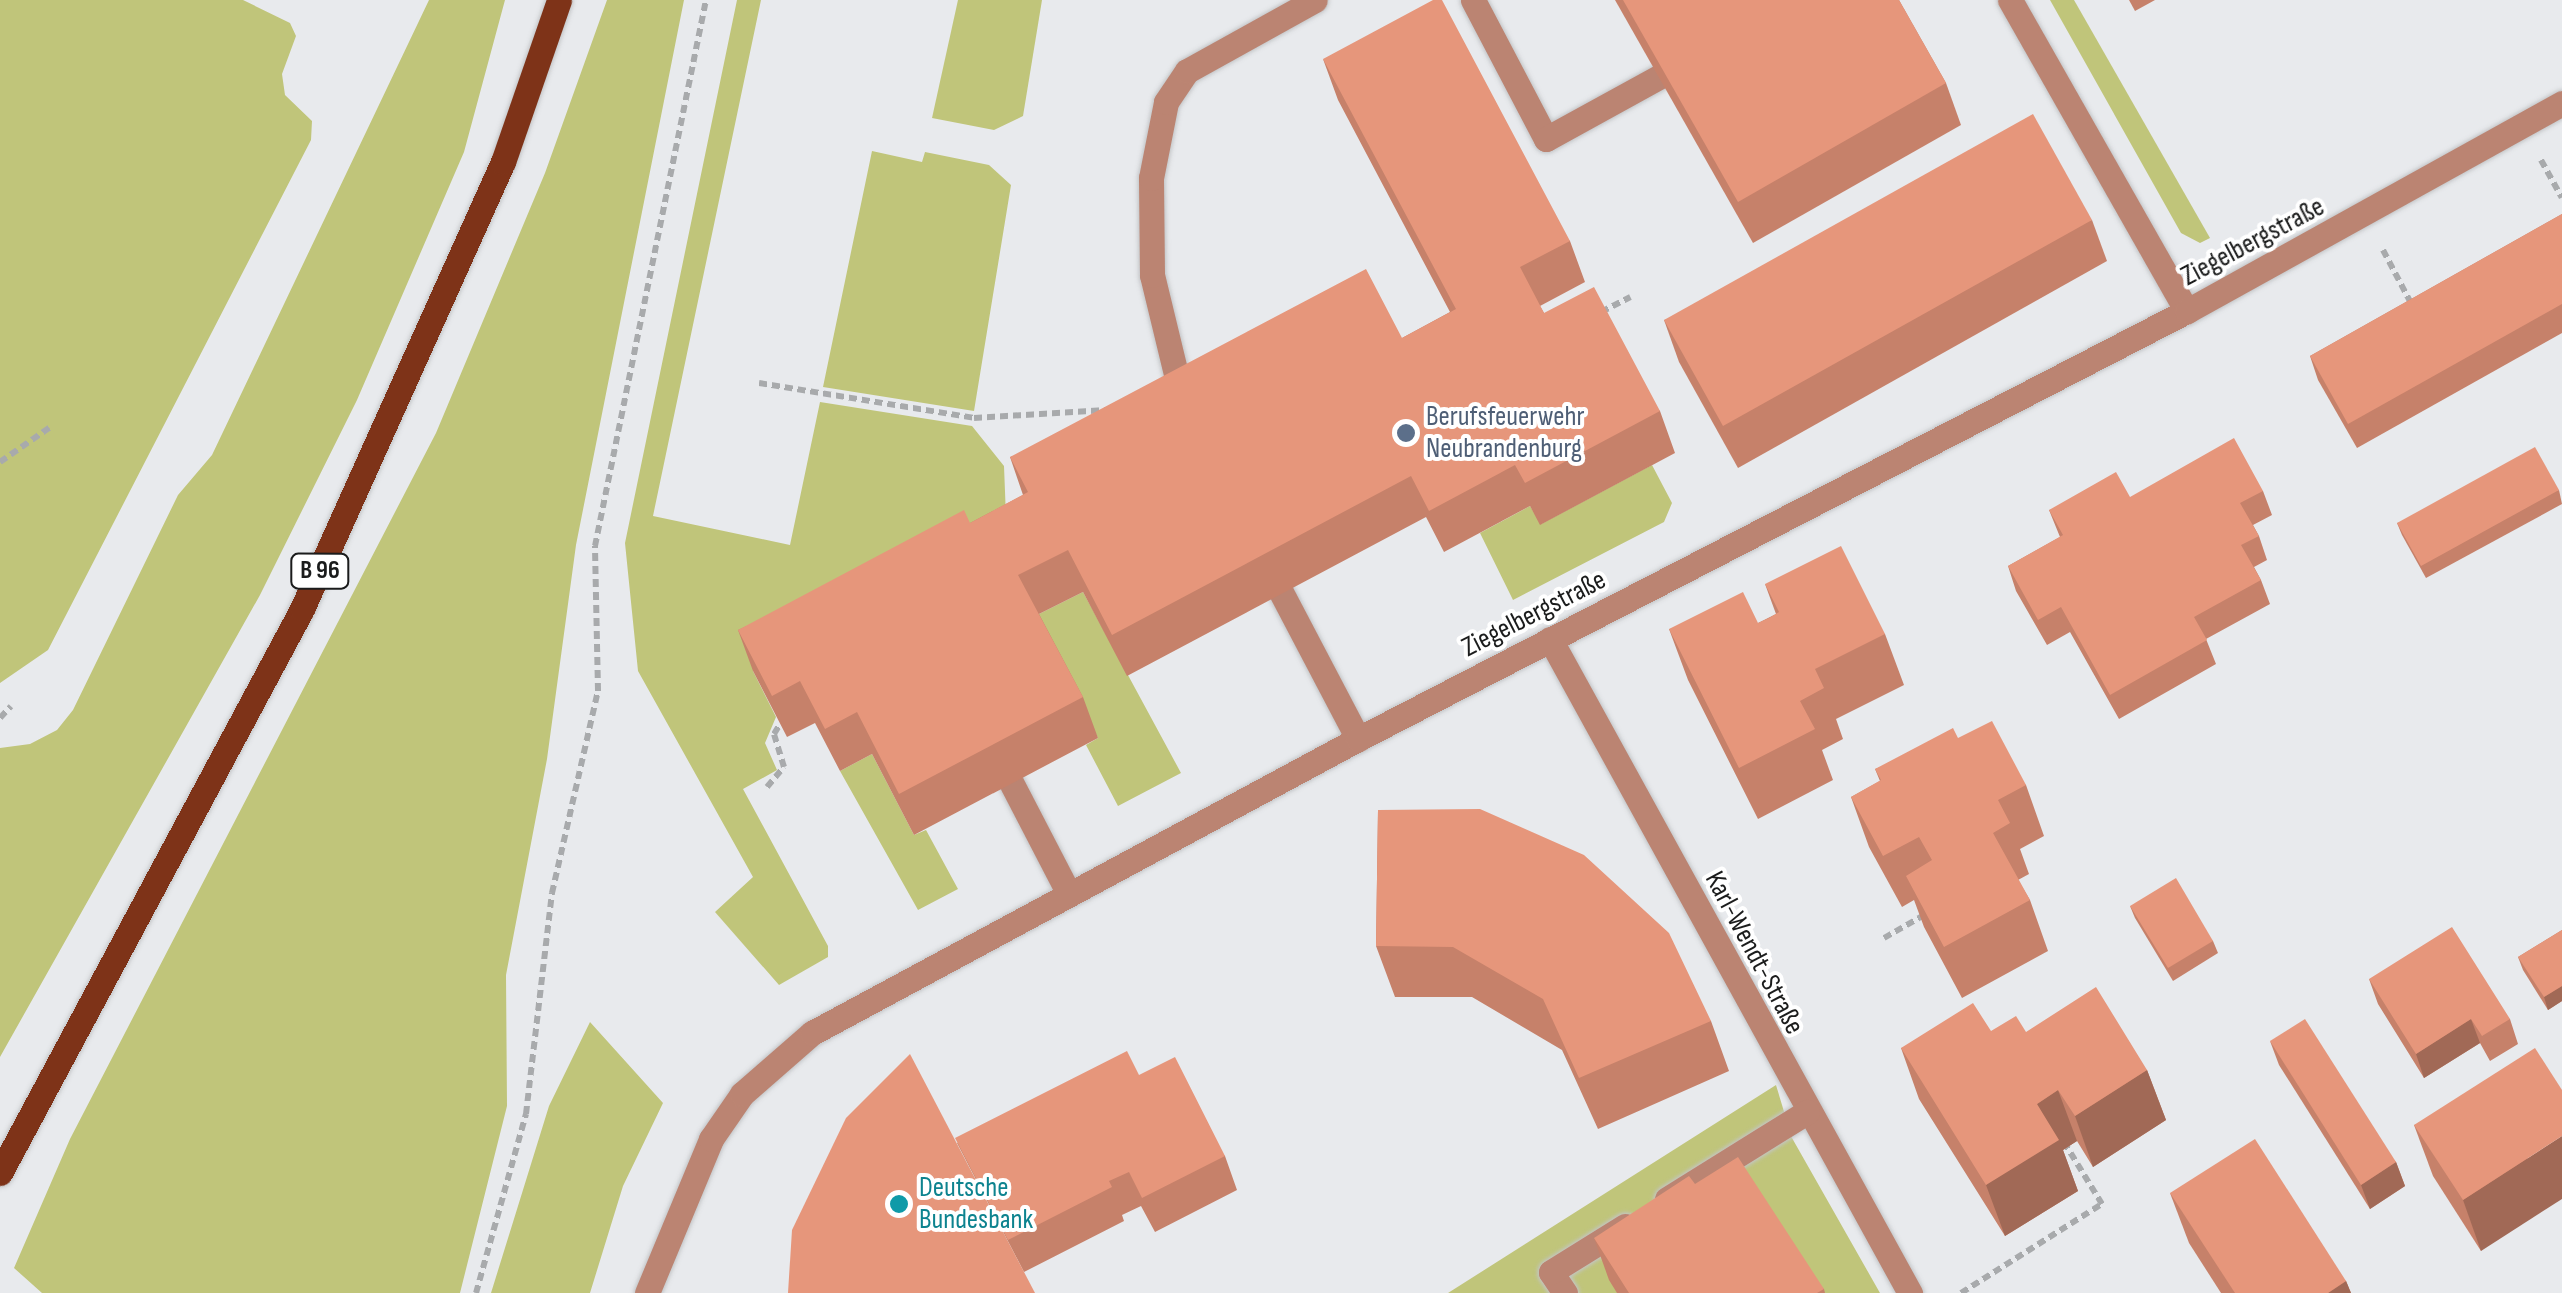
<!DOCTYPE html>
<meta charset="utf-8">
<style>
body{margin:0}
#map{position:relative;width:2562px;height:1293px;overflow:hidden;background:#e8eaed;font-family:"Sofia Sans Condensed",sans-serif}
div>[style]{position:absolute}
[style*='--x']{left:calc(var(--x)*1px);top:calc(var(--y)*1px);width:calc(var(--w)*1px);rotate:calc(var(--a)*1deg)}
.green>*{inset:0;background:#c0c57a}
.path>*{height:6px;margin-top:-3px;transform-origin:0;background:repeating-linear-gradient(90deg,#a8aaac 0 8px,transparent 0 13px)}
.roads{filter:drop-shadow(0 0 2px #c3c5c7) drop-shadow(0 0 2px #c3c5c7)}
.minor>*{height:25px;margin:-12.5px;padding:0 12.5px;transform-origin:12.5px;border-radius:12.5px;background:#bb8472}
.major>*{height:25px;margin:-12.5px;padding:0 12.5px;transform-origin:12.5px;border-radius:12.5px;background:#7e3318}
.wall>*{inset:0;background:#c6816a}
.shaded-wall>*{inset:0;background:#a16956}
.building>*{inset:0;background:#e6967b}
.dots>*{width:28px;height:28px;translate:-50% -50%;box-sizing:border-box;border:5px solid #fff;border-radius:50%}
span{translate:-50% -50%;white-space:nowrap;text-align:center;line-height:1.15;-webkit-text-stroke:8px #fff;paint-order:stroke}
.shield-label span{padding:2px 8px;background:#fff;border:2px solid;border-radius:8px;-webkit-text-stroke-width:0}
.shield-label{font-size:25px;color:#1b1c1c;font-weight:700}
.street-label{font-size:28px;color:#1b1c1c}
.service-label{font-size:28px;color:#4e5e75}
.left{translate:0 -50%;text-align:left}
.culture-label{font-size:28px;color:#0d838f}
</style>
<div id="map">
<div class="green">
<i style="clip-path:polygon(0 0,243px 0,290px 23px,296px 36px,282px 74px,285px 95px,312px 121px,311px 140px,48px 650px,0 683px)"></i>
<i style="clip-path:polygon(429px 0,505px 0,464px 152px,357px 400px,260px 595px,0 1057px,0 748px,30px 744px,57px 730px,73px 710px,178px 495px,212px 455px)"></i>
<i style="clip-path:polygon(607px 0,684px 0,576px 545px,547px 759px,506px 975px,507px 1106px,460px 1293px,42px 1293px,14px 1268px,70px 1139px,436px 433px,545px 173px)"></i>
<i style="clip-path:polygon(737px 0,761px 0,653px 516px,790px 545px,820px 402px,972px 426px,1004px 466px,1006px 517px,753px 671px,776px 717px,765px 743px,777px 770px,743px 789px,828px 946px,828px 957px,779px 985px,715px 912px,753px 877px,638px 671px,625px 543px)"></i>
<i style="clip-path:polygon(958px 0,1042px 0,1023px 116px,994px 130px,932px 118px)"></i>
<i style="clip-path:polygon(2050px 0,2074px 0,2210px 238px,2200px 243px,2181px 233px)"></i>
<i style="clip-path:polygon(872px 151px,922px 162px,925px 152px,989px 165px,1011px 185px,974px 411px,823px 387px)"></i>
<i style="clip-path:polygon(1652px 465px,1672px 503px,1664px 522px,1513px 600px,1480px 533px,1530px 506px,1541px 524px)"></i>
<i style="clip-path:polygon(1083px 592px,1181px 773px,1118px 806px,1086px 745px,1098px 738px,1033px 617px)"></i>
<i style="clip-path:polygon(872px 754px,914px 835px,926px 830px,958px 889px,918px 910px,840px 771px)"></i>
<i style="clip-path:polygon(590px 1022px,663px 1103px,623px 1186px,590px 1293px,491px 1293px,549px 1106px)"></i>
<i style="clip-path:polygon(1776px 1085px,1792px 1138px,1880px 1293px,1448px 1293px)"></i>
</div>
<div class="path">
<i style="--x:2541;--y:160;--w:43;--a:61.1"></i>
<i style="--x:2383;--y:250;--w:60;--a:62.2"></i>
<i style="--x:1601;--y:312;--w:33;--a:-27"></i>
<i style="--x:759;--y:383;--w:218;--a:9.2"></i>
<i style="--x:974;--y:418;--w:132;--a:-3.5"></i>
<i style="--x:0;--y:462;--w:60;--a:-34.8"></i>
<i style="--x:0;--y:718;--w:16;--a:-47"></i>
<i style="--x:767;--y:787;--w:26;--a:-50"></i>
<i style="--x:784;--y:767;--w:34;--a:-107"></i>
<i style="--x:774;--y:734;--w:12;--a:-59"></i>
<i style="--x:1884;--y:938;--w:48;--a:-29.7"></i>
<i style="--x:476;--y:1293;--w:186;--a:-74.4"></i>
<i style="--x:526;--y:1114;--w:223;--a:-83.3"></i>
<i style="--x:552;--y:893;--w:207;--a:-77.2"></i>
<i style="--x:598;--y:691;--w:145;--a:-91.2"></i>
<i style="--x:595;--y:546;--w:557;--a:-78.51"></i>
<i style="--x:1961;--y:1293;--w:167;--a:-32.3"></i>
<i style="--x:2102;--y:1204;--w:67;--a:-121.6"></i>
</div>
<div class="roads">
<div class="minor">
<i style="--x:1473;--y:0;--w:157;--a:62.3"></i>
<i style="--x:1546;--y:139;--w:129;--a:-28.8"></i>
<i style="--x:2010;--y:0;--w:358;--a:60.4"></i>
<i style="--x:1183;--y:403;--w:132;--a:-103.6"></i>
<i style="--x:1152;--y:275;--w:97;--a:-90.6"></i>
<i style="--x:1151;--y:178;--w:77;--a:-78.8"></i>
<i style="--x:1166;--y:102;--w:37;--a:-56"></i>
<i style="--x:1187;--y:71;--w:146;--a:-29"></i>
<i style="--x:1282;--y:594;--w:164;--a:62.3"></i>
<i style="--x:1550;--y:639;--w:747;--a:61.17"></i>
<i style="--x:1012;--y:784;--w:124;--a:62.6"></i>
<i style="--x:1667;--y:1199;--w:165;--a:-31.9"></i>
<i style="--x:647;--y:1293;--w:167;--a:-67.4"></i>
<i style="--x:711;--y:1139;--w:55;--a:-55.4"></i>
<i style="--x:742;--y:1094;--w:93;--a:-41.1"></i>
<i style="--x:812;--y:1033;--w:620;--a:-28.3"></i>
<i style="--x:1358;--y:739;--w:933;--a:-27.31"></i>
<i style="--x:2187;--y:311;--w:429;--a:-29"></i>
<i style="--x:1565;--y:1293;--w:25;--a:-124"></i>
<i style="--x:1551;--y:1272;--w:87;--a:-31.9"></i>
</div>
<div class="major">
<i style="--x:0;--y:1173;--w:640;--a:-61.83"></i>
<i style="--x:302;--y:609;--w:490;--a:-65.8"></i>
<i style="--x:503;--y:162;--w:171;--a:-70.9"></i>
</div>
</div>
<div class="wall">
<i style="clip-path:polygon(1615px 0,1899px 0,1946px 83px,1961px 125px,1753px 243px)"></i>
<i style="clip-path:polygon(2129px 0,2155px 0,2135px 11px)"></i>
<i style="clip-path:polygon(1323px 59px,1570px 241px,1585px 282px,1540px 306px,1544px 313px,1660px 411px,1675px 453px,1540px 525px,1530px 506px,1444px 552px,1426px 517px,1127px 676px,1083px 592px,1039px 614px,1083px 697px,1098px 738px,914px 835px,872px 754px,840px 771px,815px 723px,787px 737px,753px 671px,738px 630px,970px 523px,1023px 495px,1010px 457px,1402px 338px,1450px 312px,1338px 100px)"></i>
<i style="clip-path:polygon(2562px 214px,2562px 333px,2357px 448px,2318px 380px,2310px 356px)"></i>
<i style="clip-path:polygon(2092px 220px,2107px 261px,1738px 468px,1679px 362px,1664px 320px)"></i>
<i style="clip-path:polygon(2559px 490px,2562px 504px,2426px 578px,2402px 535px,2397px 523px)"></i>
<i style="clip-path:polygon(2263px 491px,2272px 515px,2253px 525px,2259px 536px,2267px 560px,2254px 567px,2261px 580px,2270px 604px,2206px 639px,2216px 664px,2119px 719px,2070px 632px,2047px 645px,2016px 591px,2008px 566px,2060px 537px,2049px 510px,2130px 497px)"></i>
<i style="clip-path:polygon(1765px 584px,1885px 634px,1904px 685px,1836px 719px,1843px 739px,1822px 750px,1833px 780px,1758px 819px,1688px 680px,1669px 629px,1758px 623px,1776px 614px)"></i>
<i style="clip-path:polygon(1958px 738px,2026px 785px,2044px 836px,2020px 849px,2029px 874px,2018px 880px,2030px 900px,2048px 951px,1962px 998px,1924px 927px,1914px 900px,1902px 907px,1869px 847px,1851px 797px,1880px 781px,1875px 769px)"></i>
<i style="clip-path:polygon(1378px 810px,1711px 1021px,1729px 1071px,1598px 1129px,1562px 1050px,1472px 997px,1395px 997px,1376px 946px)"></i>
<i style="clip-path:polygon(2130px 906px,2213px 941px,2218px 953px,2173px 981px,2135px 918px)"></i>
<i style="clip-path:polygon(2562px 930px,2562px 1001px,2548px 1010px,2523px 970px,2518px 957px)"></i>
<i style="clip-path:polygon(2369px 979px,2510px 1019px,2518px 1044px,2490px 1061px,2480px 1043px,2424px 1078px,2378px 1004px)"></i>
<i style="clip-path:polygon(1991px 1031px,2026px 1032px,2147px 1070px,2166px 1120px,2093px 1167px,2077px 1141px,2063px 1150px,2078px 1191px,2005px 1236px,1919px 1099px,1901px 1048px)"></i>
<i style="clip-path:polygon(2270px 1041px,2396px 1162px,2405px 1186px,2370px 1209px,2279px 1065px)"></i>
<i style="clip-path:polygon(1139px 1075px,1225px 1156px,1237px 1190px,1155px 1232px,1141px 1206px,1122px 1215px,1124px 1221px,1024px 1272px,957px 1143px)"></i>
<i style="clip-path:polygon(2562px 1090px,2481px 1251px,2433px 1176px,2414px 1125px)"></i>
<i style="clip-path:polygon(1695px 1184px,1824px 1289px,1825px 1293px,1617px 1293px,1609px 1280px,1594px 1238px)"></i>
<i style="clip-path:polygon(2170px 1193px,2346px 1281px,2351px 1293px,2221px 1293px,2189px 1243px)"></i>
</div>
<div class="shaded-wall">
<i style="clip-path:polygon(2562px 986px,2562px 1001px,2548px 1010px,2544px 997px)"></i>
<i style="clip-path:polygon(2471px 1019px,2480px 1043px,2424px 1078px,2416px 1054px)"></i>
<i style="clip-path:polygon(2147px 1070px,2166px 1120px,2093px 1167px,2075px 1116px)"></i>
<i style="clip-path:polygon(2058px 1090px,2077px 1141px,2063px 1150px,2078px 1191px,2005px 1236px,1986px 1185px,2037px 1104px)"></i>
<i style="clip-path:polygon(2562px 1136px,2562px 1199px,2481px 1251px,2463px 1200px)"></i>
<i style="clip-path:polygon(2396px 1162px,2405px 1186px,2370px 1209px,2361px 1185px)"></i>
<i style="clip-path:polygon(2346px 1281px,2351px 1293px,2328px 1293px)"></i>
</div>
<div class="building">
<i style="clip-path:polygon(1433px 0,1442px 0,1570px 241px,1520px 267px,1544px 313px,1594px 287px,1660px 411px,1525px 483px,1515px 465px,1429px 511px,1411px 476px,1112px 635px,1068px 550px,1018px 575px,1083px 697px,899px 794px,857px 712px,825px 729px,800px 681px,772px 696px,738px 630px,964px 510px,970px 523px,1028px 492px,1010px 457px,1366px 269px,1402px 338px,1456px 309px,1323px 59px)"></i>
<i style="clip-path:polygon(1623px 0,1899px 0,1946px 83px,1738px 202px)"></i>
<i style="clip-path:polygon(2033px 114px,2092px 220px,1723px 426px,1664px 320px)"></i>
<i style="clip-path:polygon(2562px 214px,2562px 304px,2348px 424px,2310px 356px)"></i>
<i style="clip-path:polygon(2234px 438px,2263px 491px,2240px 503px,2259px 536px,2241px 545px,2261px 580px,2194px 617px,2207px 640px,2110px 695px,2061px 607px,2038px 620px,2008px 566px,2063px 535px,2049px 510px,2116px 472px,2130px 497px)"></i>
<i style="clip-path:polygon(2535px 447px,2559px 490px,2421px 566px,2397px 523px)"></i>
<i style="clip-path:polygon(1841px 546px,1885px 634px,1815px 669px,1824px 688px,1800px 701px,1815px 729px,1739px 768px,1669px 629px,1743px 592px,1758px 623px,1769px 618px,1779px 612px,1765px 584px)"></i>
<i style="clip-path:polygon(1992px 721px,2026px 785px,1998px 800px,2010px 823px,1993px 833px,2030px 900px,1944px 947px,1906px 876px,1932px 860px,1919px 837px,1883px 856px,1851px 797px,1881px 780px,1875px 769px,1953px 728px,1958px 738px)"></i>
<i style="clip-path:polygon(1480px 809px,1584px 855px,1669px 933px,1711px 1021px,1579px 1078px,1543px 999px,1453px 947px,1376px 946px,1378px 810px)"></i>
<i style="clip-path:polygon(2176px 878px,2213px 941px,2168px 968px,2130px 906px)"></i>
<i style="clip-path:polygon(2452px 927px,2510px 1019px,2482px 1036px,2471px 1019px,2416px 1054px,2369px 979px)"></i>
<i style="clip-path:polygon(2562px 930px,2562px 986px,2544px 997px,2518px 957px)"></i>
<i style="clip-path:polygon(2096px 987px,2147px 1070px,2075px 1116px,2058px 1090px,2037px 1104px,2059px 1140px,1986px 1185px,1901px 1048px,1973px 1003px,1991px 1031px,2016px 1016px,2026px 1032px)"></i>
<i style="clip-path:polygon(2305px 1019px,2396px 1162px,2361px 1185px,2270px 1041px)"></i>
<i style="clip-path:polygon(2535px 1048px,2562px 1090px,2562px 1136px,2463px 1200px,2414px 1125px)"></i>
<i style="clip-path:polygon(1127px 1051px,1139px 1075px,1175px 1057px,1225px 1156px,1142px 1198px,1129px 1172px,1109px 1181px,1112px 1187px,1008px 1240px,955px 1138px)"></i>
<i style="clip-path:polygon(910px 1054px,1035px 1293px,788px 1293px,792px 1230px,846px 1118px)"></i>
<i style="clip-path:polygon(2255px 1139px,2346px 1281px,2328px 1293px,2235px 1293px,2170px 1193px)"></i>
<i style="clip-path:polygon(1738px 1157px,1824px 1289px,1817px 1293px,1629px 1293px,1594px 1238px,1689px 1176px,1695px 1184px)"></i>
</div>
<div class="dots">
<i style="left:1406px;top:433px;background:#5c6f8a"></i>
<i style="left:899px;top:1204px;background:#0f9aa8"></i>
</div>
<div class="shield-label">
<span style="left:320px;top:571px">B 96</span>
</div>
<div class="street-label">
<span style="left:2253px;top:242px;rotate:-28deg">Ziegelbergstraße</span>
<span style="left:1534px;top:614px;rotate:-27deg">Ziegelbergstraße</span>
<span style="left:1754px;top:953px;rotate:62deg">Karl-Wendt-Straße</span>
</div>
<div class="service-label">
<span class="left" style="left:1426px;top:433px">Berufsfeuerwehr<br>Neubrandenburg</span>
</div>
<div class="culture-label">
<span class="left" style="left:919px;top:1204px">Deutsche<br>Bundesbank</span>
</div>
</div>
